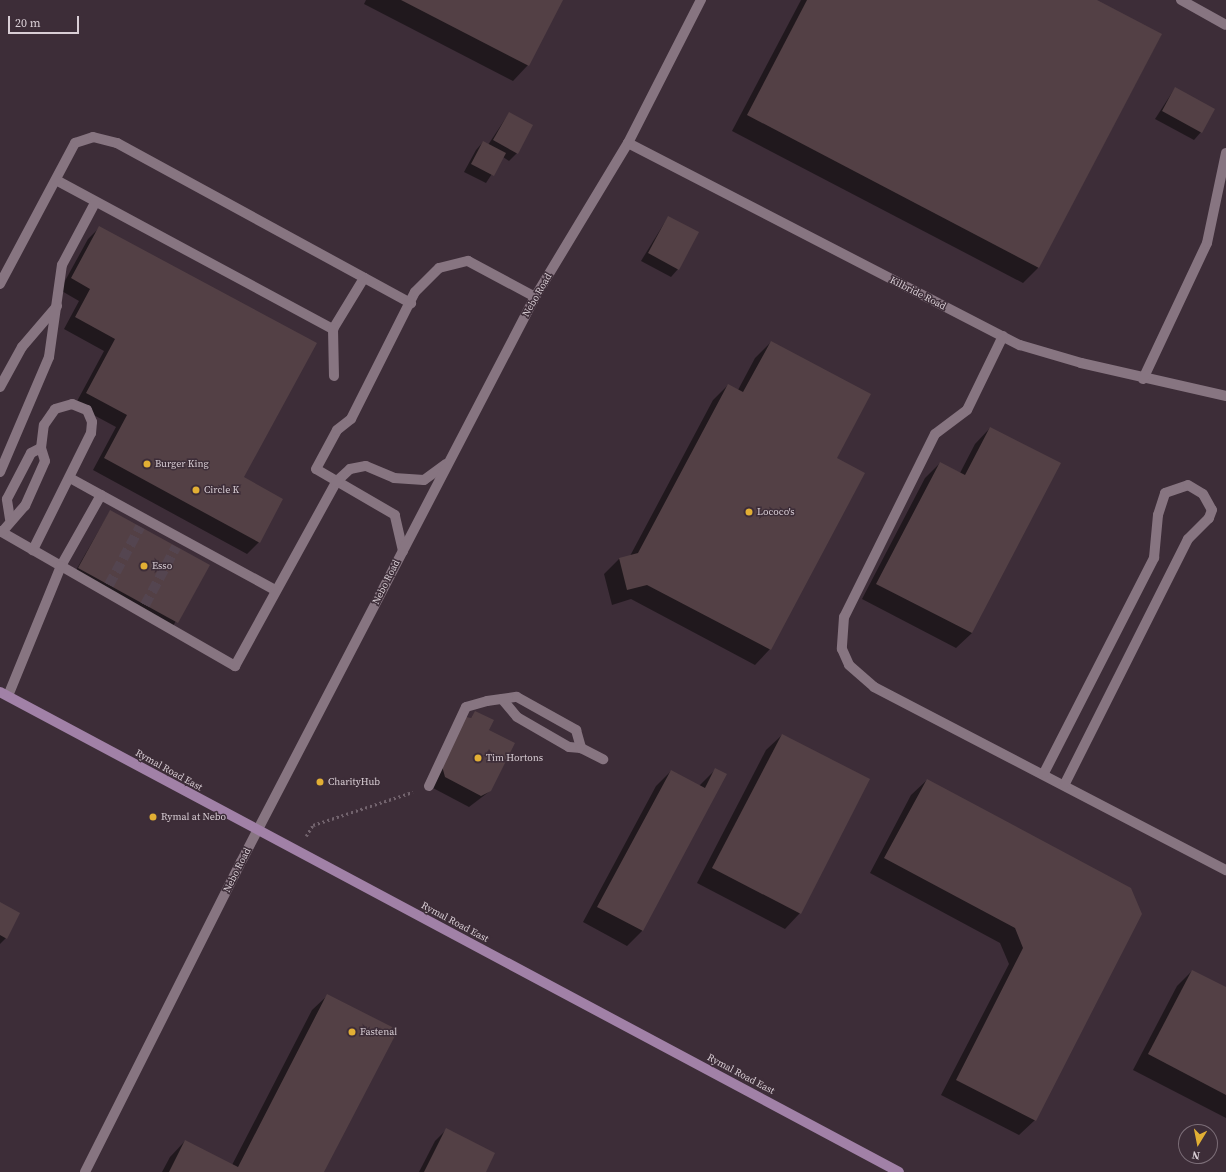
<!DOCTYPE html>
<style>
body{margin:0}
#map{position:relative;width:1226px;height:1172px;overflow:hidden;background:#3d2d38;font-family:"Source Serif 4",serif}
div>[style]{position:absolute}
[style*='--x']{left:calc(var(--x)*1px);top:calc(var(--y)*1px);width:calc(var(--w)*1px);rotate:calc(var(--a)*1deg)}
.shadow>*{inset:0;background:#0007}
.building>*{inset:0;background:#534045}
.minor-tunnel>*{height:10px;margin-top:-5px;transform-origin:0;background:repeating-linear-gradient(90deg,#544550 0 10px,transparent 0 15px)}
.path>*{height:2.5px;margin-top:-1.25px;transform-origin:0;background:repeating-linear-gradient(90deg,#72636d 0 2px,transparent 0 5px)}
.minor>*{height:10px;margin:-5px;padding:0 5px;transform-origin:5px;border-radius:5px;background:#877581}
.major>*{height:10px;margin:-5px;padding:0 5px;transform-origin:5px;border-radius:5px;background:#a181a7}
.dots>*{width:11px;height:11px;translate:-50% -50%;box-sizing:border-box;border:2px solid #3d2d38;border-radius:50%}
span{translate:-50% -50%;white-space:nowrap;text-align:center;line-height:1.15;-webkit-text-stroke:3px #3d2d38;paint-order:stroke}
.street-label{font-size:10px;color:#d9ced5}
.poi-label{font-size:10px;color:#d9ced5}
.left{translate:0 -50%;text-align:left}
.north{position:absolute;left:1178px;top:1124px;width:40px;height:40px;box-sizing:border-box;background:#3d2d38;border:1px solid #7b6d77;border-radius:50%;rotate:190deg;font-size:11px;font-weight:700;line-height:16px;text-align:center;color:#d9ced5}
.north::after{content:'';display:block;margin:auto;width:14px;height:18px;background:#e2af34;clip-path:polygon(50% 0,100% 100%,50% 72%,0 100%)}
.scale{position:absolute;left:8px;top:16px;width:71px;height:18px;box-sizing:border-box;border:2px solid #d9ced5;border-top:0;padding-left:5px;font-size:12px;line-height:14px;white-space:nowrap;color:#d9ced5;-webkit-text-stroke:3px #3d2d38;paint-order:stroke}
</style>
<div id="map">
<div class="shadow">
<i style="clip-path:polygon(366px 0,562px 0,528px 65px,513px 81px,364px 4px)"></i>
<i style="clip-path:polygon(801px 0,1095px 0,1161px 35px,1038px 268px,1023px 283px,732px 131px)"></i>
<i style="clip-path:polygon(1175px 88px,1201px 132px,1194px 140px,1155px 119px)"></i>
<i style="clip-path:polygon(509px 113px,517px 153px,509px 161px,503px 157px,486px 183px,464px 172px,476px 150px,483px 142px,488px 145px)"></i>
<i style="clip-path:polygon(668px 217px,678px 269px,671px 277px,641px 261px)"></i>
<i style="clip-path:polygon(100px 227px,242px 478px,282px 500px,259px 542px,247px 554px,93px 470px,116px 427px,75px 405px,104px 351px,64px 329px,79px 301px,60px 290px,88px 239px)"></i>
<i style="clip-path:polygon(771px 342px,835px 458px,770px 649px,755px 665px,631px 599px,612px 605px,604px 574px,619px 559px,630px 556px,713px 400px,728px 385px,738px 390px,755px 358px)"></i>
<i style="clip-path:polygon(990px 428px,972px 633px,956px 648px,862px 599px,925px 478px,940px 463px,960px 473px,975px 444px)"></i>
<i style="clip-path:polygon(110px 511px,208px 566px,173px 626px,75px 572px)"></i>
<i style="clip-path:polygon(475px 712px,488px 730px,490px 791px,469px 807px,433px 788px,431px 778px)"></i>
<i style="clip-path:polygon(782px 735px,800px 913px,785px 929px,697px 883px,766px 750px)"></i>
<i style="clip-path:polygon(715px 770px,725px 775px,642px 931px,627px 946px,583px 922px,656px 786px,671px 771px,699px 786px)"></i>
<i style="clip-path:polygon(927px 780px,1130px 889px,1035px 1120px,1019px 1135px,941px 1095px,1009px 964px,1000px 943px,870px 873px,911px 795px)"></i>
<i style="clip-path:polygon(0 903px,6px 938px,0 944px)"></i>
<i style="clip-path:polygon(1192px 971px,1226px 988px,1226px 1118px,1133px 1070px,1177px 986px)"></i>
<i style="clip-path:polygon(328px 995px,323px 1172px,162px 1172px,170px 1157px,185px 1141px,232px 1165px,312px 1010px)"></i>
<i style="clip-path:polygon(446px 1130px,485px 1172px,419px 1172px,435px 1141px)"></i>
</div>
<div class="building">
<i style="clip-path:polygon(401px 0,563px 0,529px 66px)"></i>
<i style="clip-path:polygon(807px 0,1097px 0,1162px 34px,1039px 268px,747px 115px)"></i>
<i style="clip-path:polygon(1175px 87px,1215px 109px,1202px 133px,1162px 111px)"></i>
<i style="clip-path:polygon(509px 112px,533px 125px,518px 154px,493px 140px)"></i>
<i style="clip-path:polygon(483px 141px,506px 153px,494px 176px,471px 164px)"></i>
<i style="clip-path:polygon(668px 216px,699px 232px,679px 270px,648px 253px)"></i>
<i style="clip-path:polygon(99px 226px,317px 343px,244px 477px,283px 499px,260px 543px,104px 458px,127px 415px,86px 393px,115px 339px,75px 317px,90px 289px,71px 278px)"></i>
<i style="clip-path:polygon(771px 341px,871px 394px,837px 458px,865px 473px,771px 650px,647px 585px,627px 590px,619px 558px,638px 553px,728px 384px,743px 392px)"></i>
<i style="clip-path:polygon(990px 427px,1061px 463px,972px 633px,876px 584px,940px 462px,965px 475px)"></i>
<i style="clip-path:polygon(110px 510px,210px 565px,178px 623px,78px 568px)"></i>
<i style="clip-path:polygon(475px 711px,494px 720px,489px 730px,515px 743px,491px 791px,481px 796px,445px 777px,442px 766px,466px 717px,471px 718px)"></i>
<i style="clip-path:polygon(782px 734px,870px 779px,801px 914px,712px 868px)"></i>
<i style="clip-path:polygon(715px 768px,727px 774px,643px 931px,597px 907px,671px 770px,705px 788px)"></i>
<i style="clip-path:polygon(927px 779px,1131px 888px,1142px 914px,1036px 1121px,956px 1080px,1023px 948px,1015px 928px,884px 858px)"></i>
<i style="clip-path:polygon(0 902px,20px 913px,7px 939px,0 935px)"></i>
<i style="clip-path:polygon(1192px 970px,1226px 987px,1226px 1095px,1148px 1054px)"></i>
<i style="clip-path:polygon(327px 994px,398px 1030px,324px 1172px,169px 1172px,185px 1140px,238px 1167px)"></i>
<i style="clip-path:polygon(446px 1128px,495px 1153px,486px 1172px,424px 1172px)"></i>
</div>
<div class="minor-tunnel">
<i style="--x:109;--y:585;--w:66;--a:-61.9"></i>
<i style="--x:145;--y:605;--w:66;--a:-61.9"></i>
</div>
<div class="path">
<i style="--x:306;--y:836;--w:13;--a:-58"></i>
<i style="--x:313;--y:825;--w:105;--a:-18.3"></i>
</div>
<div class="minor">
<i style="--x:1181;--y:0;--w:51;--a:29.1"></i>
<i style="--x:628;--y:143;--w:441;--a:27.3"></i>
<i style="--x:1020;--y:345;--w:64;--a:16.4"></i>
<i style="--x:1081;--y:363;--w:149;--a:12.8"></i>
<i style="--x:56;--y:180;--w:315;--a:28.3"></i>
<i style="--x:333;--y:329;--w:60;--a:-58.7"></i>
<i style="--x:0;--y:284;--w:160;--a:-62"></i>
<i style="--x:75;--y:143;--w:19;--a:-18"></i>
<i style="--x:93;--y:137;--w:25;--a:14"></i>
<i style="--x:117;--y:143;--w:335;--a:28.6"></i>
<i style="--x:333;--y:329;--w:47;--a:88.8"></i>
<i style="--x:1003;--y:336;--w:82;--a:115.9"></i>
<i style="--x:967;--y:410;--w:40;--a:143"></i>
<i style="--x:935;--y:434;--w:204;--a:116.4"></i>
<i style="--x:844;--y:617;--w:32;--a:94"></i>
<i style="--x:842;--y:649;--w:17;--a:66"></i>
<i style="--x:849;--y:665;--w:33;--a:41"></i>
<i style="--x:874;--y:687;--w:397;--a:27.5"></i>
<i style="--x:1143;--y:379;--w:150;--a:-64.8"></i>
<i style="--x:1207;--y:243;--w:92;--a:-78.1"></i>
<i style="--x:0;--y:387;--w:46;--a:-61.2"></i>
<i style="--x:22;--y:347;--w:54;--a:-49.5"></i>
<i style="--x:0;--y:472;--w:125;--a:-66.9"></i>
<i style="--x:49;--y:357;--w:93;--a:-82"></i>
<i style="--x:62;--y:265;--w:70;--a:-62"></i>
<i style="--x:70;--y:478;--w:35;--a:29"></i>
<i style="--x:10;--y:519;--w:20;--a:-99"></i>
<i style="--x:7;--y:499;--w:52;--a:-62.4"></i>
<i style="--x:31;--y:453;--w:11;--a:-27"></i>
<i style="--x:0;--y:531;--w:70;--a:29.8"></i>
<i style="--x:61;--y:566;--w:140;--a:112.2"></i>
<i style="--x:2;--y:532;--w:35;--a:-49"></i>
<i style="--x:25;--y:506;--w:49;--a:-66"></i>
<i style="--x:45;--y:461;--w:14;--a:-107"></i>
<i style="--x:41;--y:448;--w:23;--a:-83"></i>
<i style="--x:44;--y:425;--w:19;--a:-55"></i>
<i style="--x:55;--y:409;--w:18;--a:-16"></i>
<i style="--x:72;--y:404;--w:16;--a:22"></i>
<i style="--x:87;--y:410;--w:13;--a:67"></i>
<i style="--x:92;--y:422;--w:11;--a:95"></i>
<i style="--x:91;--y:433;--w:131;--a:116.4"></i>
<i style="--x:403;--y:551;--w:37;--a:-103"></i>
<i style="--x:395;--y:515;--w:91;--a:-149.8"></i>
<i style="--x:316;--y:469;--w:44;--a:-61.7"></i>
<i style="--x:337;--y:430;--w:18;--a:-38"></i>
<i style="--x:351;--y:419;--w:142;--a:-63.3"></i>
<i style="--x:415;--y:292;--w:34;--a:-45"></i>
<i style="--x:439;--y:268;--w:30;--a:-14"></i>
<i style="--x:468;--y:261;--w:76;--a:28.2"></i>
<i style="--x:275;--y:590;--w:198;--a:-151.4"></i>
<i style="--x:101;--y:495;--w:81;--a:119.4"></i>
<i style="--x:61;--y:566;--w:201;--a:29.9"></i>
<i style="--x:235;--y:666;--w:210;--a:-61.2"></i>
<i style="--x:336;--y:482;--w:19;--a:-43"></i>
<i style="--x:350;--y:469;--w:16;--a:-11"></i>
<i style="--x:366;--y:466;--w:30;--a:23"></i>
<i style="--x:394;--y:478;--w:30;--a:4"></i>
<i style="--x:424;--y:480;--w:27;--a:-36"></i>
<i style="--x:502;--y:699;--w:23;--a:50"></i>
<i style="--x:517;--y:717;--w:60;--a:30"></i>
<i style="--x:569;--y:747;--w:12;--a:5"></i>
<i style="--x:1044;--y:773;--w:242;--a:-62.9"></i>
<i style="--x:1154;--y:558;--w:43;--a:-84.7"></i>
<i style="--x:1158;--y:515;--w:23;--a:-72"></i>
<i style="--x:1165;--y:493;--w:24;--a:-19"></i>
<i style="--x:1188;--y:485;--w:17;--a:31"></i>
<i style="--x:1203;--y:494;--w:18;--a:61"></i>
<i style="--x:1212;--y:510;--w:9;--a:111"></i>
<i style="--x:1209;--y:518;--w:30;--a:135"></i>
<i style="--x:1188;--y:539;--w:274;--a:116.7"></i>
<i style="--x:429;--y:786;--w:87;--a:-64.9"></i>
<i style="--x:466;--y:707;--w:22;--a:-16"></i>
<i style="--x:487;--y:701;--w:30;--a:-8"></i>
<i style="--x:517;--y:697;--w:68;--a:29.2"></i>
<i style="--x:576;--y:730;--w:19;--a:74"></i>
<i style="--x:581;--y:748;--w:25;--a:27"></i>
<i style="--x:85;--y:1172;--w:347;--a:-63.3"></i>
<i style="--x:241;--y:862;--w:637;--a:-62.51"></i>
<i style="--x:535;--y:297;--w:180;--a:-58.9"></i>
<i style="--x:628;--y:143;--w:161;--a:-63"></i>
</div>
<div class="major">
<i style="--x:0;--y:692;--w:1019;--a:28.1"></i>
</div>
<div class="dots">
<i style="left:147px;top:464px;background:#e2af34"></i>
<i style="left:196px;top:490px;background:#e2af34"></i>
<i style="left:749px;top:512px;background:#e2af34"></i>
<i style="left:144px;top:566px;background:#e2af34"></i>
<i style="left:478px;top:758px;background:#e2af34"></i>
<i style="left:320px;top:782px;background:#e2af34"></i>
<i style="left:153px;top:817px;background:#e2af34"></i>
<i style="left:352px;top:1032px;background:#e2af34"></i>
</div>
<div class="street-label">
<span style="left:918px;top:293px;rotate:27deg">Kilbride Road</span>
<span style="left:537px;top:295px;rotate:-60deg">Nebo Road</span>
<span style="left:386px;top:582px;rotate:-63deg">Nebo Road</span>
<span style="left:169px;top:770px;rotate:29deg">Rymal Road East</span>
<span style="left:237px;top:870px;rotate:-63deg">Nebo Road</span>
<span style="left:455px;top:922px;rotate:28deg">Rymal Road East</span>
<span style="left:741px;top:1074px;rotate:28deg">Rymal Road East</span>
</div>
<div class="poi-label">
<span class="left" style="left:155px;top:464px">Burger King</span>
<span class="left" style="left:204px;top:490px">Circle K</span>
<span class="left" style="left:757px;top:512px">Lococo's</span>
<span class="left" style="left:152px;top:566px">Esso</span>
<span class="left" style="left:486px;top:758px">Tim Hortons</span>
<span class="left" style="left:328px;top:782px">CharityHub</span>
<span class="left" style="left:161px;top:817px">Rymal at Nebo</span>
<span class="left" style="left:360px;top:1032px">Fastenal</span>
</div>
<div class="north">N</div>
<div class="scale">20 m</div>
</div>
